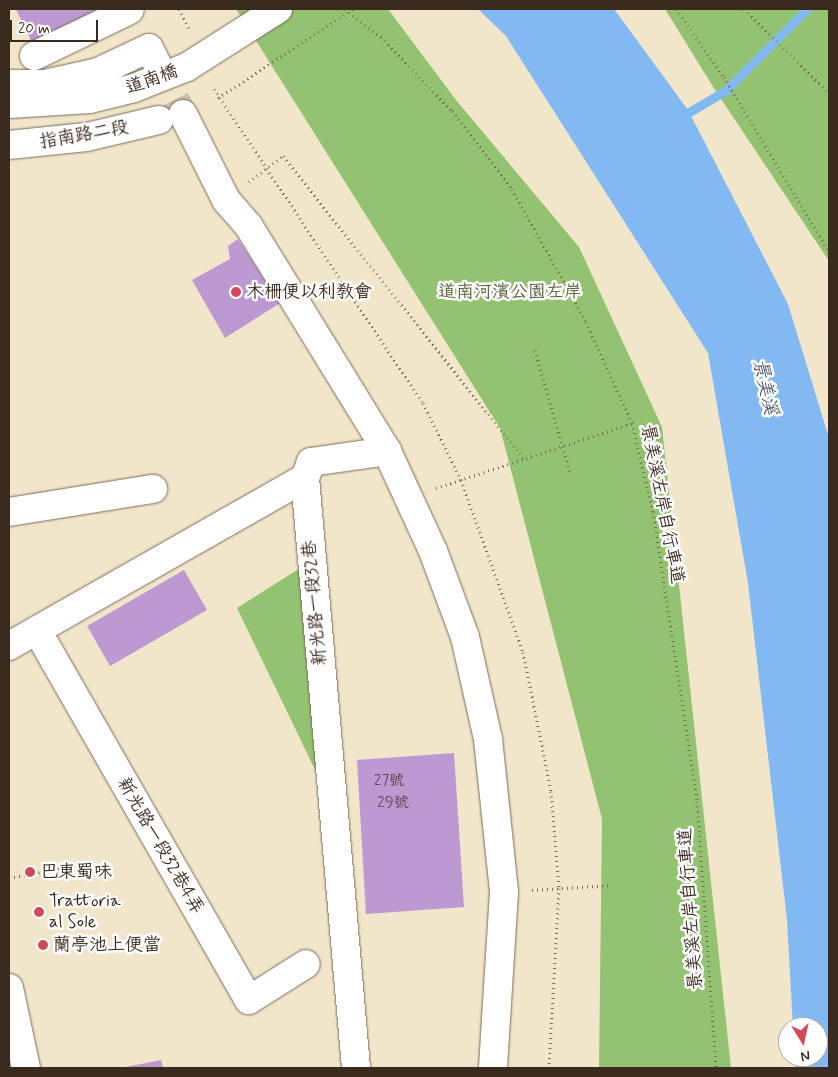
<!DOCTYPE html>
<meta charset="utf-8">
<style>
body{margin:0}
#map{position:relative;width:838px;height:1077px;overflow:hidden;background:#f1e5ca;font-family:Mynerve,"LXGW WenKai TC",sans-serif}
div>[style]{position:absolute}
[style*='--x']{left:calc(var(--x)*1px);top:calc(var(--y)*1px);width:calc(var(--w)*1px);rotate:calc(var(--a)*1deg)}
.green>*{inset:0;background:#93c271}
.water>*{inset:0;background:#83b9f2}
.stream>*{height:9px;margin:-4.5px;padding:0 4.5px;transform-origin:4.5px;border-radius:4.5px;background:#83b9f2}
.building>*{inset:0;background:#bd99d2}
.minor-tunnel>*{height:28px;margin-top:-14px;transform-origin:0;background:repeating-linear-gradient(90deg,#cdc0a8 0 28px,transparent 0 42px)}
.path>*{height:3px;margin-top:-1.5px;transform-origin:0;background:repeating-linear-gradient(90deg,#7b6b5a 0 1px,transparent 0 5px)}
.roads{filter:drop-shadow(0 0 1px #7b6b5a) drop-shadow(0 0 1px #7b6b5a)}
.minor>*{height:28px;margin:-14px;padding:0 14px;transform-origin:14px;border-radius:14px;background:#fff}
.path-bridge>*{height:3px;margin-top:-1.5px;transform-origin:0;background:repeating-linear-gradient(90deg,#7b6b5a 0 1px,transparent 0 5px)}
.dots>*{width:14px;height:14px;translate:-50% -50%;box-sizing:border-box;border:2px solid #fff;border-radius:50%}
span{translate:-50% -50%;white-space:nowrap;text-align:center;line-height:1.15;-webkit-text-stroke:5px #fff;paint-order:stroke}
.number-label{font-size:15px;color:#5c464b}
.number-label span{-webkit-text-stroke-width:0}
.street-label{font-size:18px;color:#3b2a1e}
.poi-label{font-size:18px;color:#3b2a1e}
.left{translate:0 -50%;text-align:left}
.park-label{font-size:18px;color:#5a5f3b}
.water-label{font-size:19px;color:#545c68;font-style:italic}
.frame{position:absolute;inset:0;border:10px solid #3b2a1e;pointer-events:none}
.north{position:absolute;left:778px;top:1017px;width:50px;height:50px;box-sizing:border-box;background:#fff;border:1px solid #b1aaa5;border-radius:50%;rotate:170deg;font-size:14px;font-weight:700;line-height:20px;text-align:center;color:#3b2a1e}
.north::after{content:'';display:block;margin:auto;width:18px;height:22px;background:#d1495b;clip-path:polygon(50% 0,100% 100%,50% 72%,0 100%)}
.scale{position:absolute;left:10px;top:20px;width:88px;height:22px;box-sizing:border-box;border:2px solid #3b2a1e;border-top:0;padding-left:6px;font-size:15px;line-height:18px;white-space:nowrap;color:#3b2a1e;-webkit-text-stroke:4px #fff;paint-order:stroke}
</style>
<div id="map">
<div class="green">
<i style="clip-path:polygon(236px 9px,388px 9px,456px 100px,579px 247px,662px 427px,731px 1068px,599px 1068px,602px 819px,500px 428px)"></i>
<i style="clip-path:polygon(665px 9px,829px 9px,829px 261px,715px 90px)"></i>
<i style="clip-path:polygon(308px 563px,322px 784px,237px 608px)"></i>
</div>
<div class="water">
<i style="clip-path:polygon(478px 9px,614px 9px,688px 110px,788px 304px,829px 438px,829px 1068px,796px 1068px,795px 1057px,818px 1057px,818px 1027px,793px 1027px,787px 920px,748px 583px,708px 353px,506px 36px)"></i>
</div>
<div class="stream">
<i style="--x:679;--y:118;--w:53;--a:-30.4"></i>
<i style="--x:725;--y:91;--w:116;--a:-45"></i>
</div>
<div class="building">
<i style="clip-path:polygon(16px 9px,98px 9px,103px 20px,36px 51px)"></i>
<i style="clip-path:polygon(238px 239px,280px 303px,225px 338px,192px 280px,230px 259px,228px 246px)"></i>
<i style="clip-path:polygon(184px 570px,207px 610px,110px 666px,87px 626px)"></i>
<i style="clip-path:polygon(454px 753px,464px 907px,366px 914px,357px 760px)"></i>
<i style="clip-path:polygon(161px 1060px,163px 1068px,126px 1068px,126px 1067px)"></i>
</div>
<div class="minor-tunnel">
<i style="--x:156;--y:62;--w:59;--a:62.6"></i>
</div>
<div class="path">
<i style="--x:179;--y:9;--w:25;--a:63"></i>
<i style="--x:345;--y:9;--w:46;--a:37.9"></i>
<i style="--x:381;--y:37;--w:103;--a:46.2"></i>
<i style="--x:452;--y:111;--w:98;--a:52.4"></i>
<i style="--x:512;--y:189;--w:152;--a:60.9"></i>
<i style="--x:586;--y:322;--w:111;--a:65.5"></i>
<i style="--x:632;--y:423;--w:91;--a:76.7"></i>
<i style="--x:653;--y:512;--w:292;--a:81.3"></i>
<i style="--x:697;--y:801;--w:268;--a:85.9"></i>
<i style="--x:676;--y:9;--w:83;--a:54.8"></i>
<i style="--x:724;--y:77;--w:204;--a:59"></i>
<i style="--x:744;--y:9;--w:120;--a:44.7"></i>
<i style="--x:214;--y:89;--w:377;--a:56.4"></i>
<i style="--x:423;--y:403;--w:86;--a:63.7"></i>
<i style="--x:461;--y:480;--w:183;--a:70.2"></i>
<i style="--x:523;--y:652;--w:142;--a:78.6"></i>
<i style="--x:551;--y:791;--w:97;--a:85.3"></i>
<i style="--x:559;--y:888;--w:180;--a:93.2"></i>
<i style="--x:249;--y:182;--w:43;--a:-37.4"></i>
<i style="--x:283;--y:156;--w:387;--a:51.5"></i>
<i style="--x:535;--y:350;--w:127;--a:74"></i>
<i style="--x:436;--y:488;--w:206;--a:-18.3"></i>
<i style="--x:9;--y:878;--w:66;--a:-10.5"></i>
<i style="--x:532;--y:890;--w:80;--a:-3.6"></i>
</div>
<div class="roads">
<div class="minor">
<i style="--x:34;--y:56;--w:106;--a:-25.6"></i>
<i style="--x:9;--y:84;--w:36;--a:0"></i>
<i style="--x:45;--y:84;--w:54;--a:-12.8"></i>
<i style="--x:98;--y:72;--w:56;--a:-25.2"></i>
<i style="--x:149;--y:48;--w:16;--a:63"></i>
<i style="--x:9;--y:104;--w:81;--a:-3.5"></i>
<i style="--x:90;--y:99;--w:45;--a:-14"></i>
<i style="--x:134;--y:88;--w:57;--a:-21.6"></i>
<i style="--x:187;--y:67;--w:108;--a:-32.5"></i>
<i style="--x:183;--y:114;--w:96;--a:63.4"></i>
<i style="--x:226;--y:200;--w:33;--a:49"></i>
<i style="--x:248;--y:225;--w:265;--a:58.4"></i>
<i style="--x:387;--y:451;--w:110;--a:65.3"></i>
<i style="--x:433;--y:551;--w:92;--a:69.6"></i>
<i style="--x:465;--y:637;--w:105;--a:77.3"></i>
<i style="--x:488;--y:739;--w:154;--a:84"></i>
<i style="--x:504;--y:892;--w:176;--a:93.6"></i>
<i style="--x:9;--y:145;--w:78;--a:-5.9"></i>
<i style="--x:87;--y:137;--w:74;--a:-13.3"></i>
<i style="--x:305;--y:478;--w:17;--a:-69"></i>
<i style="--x:311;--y:462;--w:77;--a:-8.2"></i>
<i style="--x:9;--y:512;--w:146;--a:-9.1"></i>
<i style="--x:38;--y:632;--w:424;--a:60.2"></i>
<i style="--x:249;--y:1000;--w:67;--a:-32.3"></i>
<i style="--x:9;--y:646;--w:340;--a:-29.6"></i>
<i style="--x:305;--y:478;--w:592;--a:85.06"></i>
<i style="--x:9;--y:988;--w:82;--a:78"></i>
</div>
</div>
<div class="path-bridge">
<i style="--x:218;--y:98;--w:162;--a:-33.4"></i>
</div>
<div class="dots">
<i style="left:236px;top:292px;background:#d1495b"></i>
<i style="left:30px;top:872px;background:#d1495b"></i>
<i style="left:39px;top:912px;background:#d1495b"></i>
<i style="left:43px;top:945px;background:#d1495b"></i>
</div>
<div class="number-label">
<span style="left:389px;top:782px">27號</span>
<span style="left:393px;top:804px">29號</span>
</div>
<div class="street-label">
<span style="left:152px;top:80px;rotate:-20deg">道南橋</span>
<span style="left:84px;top:135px;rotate:-10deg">指南路二段</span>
<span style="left:662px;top:504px;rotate:79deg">景美溪左岸自行車道</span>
<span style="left:315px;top:603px;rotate:-95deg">新光路一段32巷</span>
<span style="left:160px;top:846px;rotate:60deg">新光路一段32巷4弄</span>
<span style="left:691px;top:909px;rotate:-94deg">景美溪左岸自行車道</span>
</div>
<div class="poi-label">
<span class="left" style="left:246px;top:292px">木柵便以利教會</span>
<span class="left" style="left:40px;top:872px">巴東蜀味</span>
<span class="left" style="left:49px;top:912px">Trattoria<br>al Sole</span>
<span class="left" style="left:53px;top:945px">蘭亭池上便當</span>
</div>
<div class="park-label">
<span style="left:510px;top:292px">道南河濱公園左岸</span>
</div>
<div class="water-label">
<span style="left:765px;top:387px;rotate:78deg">景美溪</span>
</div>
<div class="frame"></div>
<div class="north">N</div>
<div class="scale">20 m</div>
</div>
